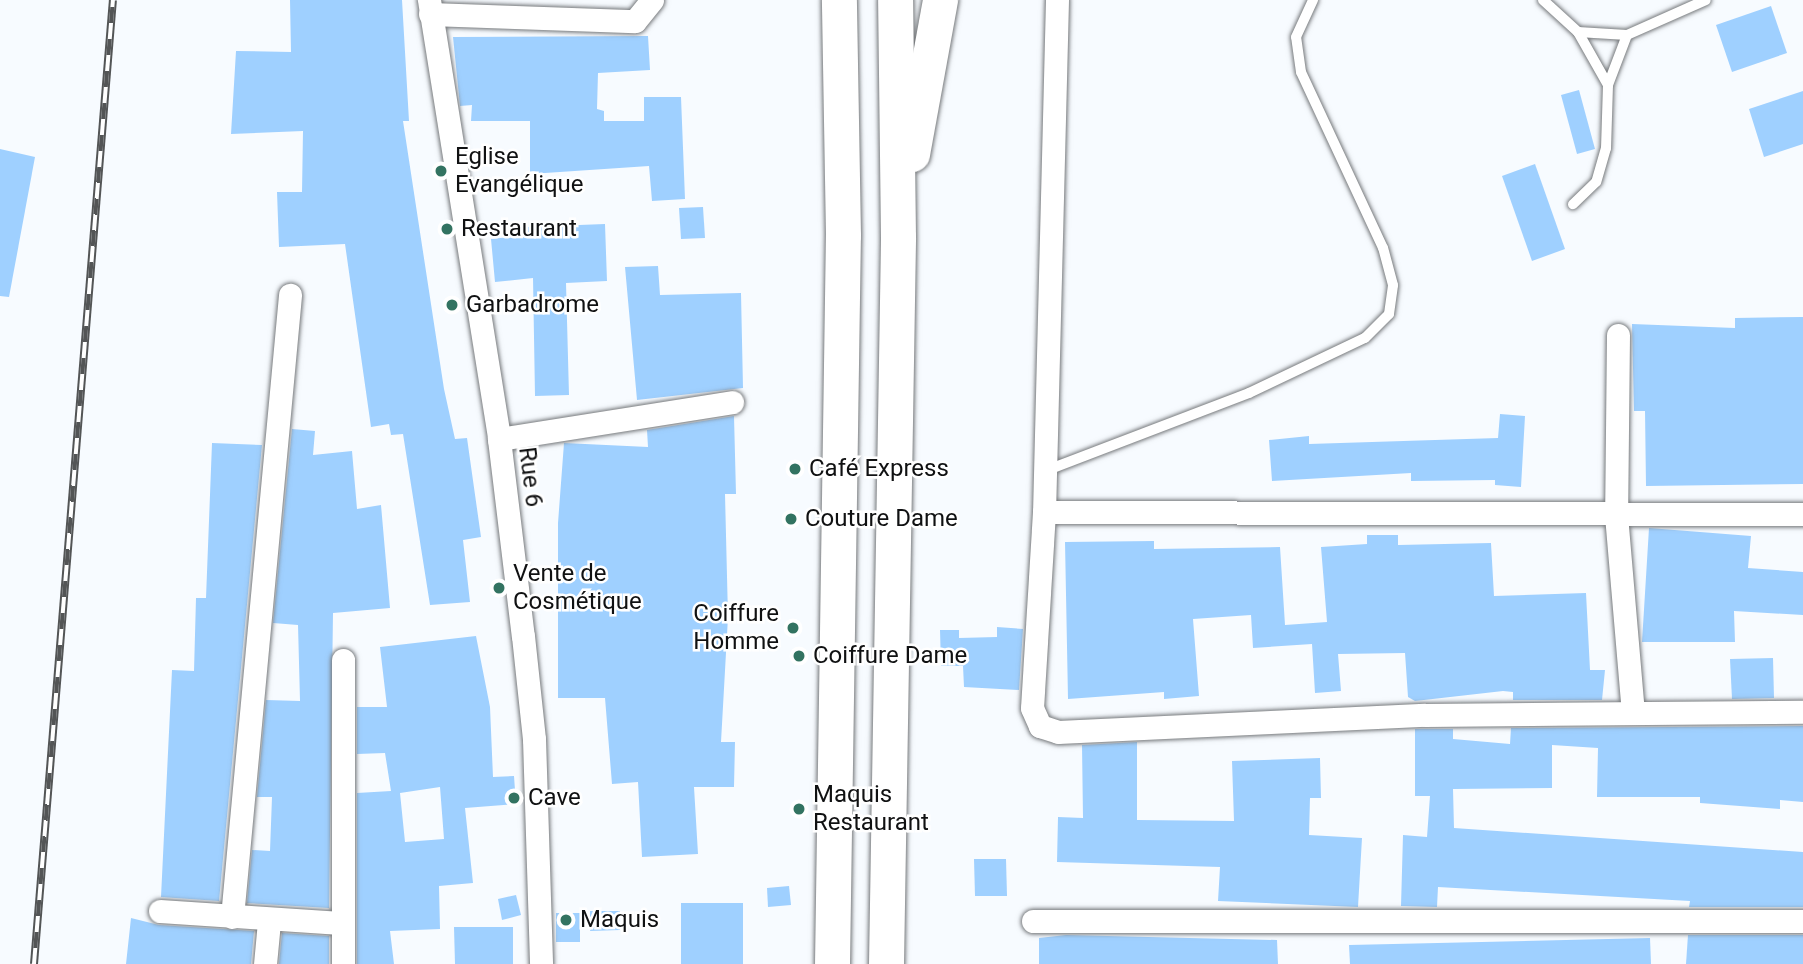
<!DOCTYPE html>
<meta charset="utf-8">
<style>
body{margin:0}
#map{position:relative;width:1803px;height:964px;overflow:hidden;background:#f7fbff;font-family:Roboto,sans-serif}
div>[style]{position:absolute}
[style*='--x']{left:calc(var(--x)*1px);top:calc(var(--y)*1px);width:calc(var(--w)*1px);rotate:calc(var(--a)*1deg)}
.building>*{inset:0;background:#9fd0ff}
.roads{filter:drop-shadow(0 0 2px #777a7d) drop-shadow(0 0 2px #777a7d)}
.lane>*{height:10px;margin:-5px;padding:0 5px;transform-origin:5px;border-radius:5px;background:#fff}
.street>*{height:23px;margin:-11.5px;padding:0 11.5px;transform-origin:11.5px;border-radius:11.5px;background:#fff}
.primary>*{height:35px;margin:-17.5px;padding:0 17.5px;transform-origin:17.5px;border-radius:17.5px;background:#fff}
.rail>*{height:8px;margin-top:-4px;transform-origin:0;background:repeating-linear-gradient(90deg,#fff 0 16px,#535556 0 32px);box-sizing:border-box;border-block:2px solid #535556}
.dots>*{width:19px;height:19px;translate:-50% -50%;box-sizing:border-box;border:4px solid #fff;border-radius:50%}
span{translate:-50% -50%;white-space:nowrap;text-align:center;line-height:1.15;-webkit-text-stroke:5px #fff;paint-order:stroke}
.poi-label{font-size:24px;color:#101112}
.left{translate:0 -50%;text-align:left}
.right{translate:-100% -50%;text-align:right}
.street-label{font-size:24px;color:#101112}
</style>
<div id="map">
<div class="building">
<i style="clip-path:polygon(290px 0,402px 0,409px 121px,403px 121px,444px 389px,455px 439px,467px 438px,481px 537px,463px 540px,470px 602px,430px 605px,403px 434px,391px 435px,389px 424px,371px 427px,345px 244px,279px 247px,277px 192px,302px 192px,303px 131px,231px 134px,236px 51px,291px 52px)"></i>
<i style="clip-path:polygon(1771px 6px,1787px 53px,1732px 72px,1716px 25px)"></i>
<i style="clip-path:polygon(648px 36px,650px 70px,598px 73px,597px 109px,604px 111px,604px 121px,644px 121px,644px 97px,681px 97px,685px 199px,652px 201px,649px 166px,530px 174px,530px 121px,471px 121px,472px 105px,460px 106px,453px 37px)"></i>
<i style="clip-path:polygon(1579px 90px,1595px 149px,1577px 154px,1561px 95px)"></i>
<i style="clip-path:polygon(1803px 91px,1803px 144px,1764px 157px,1749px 109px)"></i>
<i style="clip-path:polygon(0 149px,35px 157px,9px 297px,0 296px)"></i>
<i style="clip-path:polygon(1535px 164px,1565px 249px,1532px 261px,1502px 176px)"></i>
<i style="clip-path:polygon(703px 207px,705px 238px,681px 239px,679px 208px)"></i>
<i style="clip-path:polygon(605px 224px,607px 281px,566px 283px,569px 395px,535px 396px,533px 278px,495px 282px,491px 239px,528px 235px,527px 227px)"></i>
<i style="clip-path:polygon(658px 266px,660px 295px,741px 293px,743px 388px,637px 400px,625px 267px)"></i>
<i style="clip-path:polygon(1803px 317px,1803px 484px,1646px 486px,1645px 411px,1634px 411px,1632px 324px,1735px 328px,1735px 318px)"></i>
<i style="clip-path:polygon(1500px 414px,1525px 416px,1521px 487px,1495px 485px,1495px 480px,1411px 481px,1411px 473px,1272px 481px,1269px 440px,1309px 436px,1309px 444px,1498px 438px)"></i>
<i style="clip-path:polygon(734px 416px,736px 494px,725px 494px,728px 617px,721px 742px,735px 742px,734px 787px,694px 787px,698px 854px,642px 857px,638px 782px,612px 784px,605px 698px,558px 698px,558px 523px,564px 443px,648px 447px,647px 430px)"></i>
<i style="clip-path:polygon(292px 429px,315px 431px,313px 455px,352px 451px,357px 509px,381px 505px,390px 608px,333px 613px,329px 908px,247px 903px,252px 850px,270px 851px,272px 797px,257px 797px,266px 700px,300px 701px,298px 625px,273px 623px)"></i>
<i style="clip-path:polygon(212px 443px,262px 445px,219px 901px,161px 897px,172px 670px,194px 671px,196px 598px,206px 598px)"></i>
<i style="clip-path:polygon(1649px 528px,1751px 536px,1748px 568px,1803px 572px,1803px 615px,1734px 611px,1735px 642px,1642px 642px)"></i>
<i style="clip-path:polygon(1367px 535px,1398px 535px,1398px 545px,1491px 543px,1494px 596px,1586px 593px,1590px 670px,1605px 670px,1602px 700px,1513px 700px,1513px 692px,1503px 691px,1415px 701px,1408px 697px,1405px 653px,1338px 654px,1341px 691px,1315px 693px,1312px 644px,1253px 648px,1251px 615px,1193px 619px,1199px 696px,1164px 699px,1164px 692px,1068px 699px,1065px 542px,1154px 541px,1154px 549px,1280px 547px,1285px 625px,1327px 622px,1321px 547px,1367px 544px)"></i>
<i style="clip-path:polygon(997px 627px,1023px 629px,1019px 690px,964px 687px,963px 666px,941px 666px,940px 630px,959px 630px,959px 638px,997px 637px)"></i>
<i style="clip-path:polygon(evenodd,476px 636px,490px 707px,493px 777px,514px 776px,516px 804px,465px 808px,473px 883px,439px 886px,440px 929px,390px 931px,394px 964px,357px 964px,357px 793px,391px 791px,385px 753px,357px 754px,357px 707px,387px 707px,380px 647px,476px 636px,440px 787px,444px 839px,405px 842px,400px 793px,440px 787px)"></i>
<i style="clip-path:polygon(1773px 658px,1774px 698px,1732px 699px,1730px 659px)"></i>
<i style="clip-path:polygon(1803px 726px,1803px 802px,1780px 800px,1780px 809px,1700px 803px,1700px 797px,1597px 797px,1598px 748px,1552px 745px,1552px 788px,1453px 789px,1454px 828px,1803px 852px,1803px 907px,1689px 907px,1690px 901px,1438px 887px,1437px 907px,1401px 906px,1403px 835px,1427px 837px,1430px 796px,1415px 796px,1415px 729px,1453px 729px,1453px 739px,1510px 744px,1511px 728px)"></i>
<i style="clip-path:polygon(1137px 742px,1137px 820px,1234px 821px,1232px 761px,1320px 758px,1321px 798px,1310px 798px,1309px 835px,1362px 838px,1358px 907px,1218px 901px,1220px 867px,1057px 862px,1058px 817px,1083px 818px,1082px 745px)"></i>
<i style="clip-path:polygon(974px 859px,1006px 859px,1007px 896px,975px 896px)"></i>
<i style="clip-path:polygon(789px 886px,791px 905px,768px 907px,767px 888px)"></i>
<i style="clip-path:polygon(516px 895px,521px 915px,502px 920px,498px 899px)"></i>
<i style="clip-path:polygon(681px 903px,743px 903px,743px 964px,681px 964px)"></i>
<i style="clip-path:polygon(590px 911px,620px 911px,620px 930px,590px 931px)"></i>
<i style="clip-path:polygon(556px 913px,580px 913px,580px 942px,556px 942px)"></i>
<i style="clip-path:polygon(131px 918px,159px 925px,254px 931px,251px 964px,126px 964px)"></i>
<i style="clip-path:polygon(454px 927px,513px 927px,513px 964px,455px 964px)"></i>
<i style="clip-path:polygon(282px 933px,329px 936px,329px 964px,279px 964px)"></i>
<i style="clip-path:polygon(1066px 935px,1277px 940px,1278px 964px,1039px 964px,1039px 938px)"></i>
<i style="clip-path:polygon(1688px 935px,1803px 935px,1803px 964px,1686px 964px)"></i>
<i style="clip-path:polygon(1650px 938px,1651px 964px,1350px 964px,1349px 945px)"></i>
</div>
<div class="roads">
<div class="lane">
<i style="--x:1543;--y:0;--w:47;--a:42.4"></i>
<i style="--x:1578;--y:32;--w:61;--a:60.5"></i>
<i style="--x:1608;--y:85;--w:63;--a:91.8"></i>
<i style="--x:1606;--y:148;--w:35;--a:106"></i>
<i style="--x:1596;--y:182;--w:32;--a:136"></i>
<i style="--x:1578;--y:32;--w:49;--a:3.5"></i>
<i style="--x:1627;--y:35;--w:86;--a:-23.9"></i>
<i style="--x:1608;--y:85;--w:53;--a:-69.2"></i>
<i style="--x:1045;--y:471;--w:218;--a:-20.9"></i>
<i style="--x:1249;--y:393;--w:128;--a:-25.4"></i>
<i style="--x:1365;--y:338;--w:34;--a:-45"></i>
<i style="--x:1389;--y:314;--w:29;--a:-82"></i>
<i style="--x:1393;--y:285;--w:38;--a:-105"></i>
<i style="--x:1383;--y:248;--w:194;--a:-115"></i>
<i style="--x:1301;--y:72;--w:35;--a:-98"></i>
<i style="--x:1296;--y:37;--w:41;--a:-65.3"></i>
</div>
<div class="street">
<i style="--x:429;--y:0;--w:445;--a:80.9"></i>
<i style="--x:499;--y:439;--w:198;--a:83.1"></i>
<i style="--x:523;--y:636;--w:104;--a:83.9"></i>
<i style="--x:534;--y:739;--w:225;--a:88.2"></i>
<i style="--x:1057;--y:0;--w:512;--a:91.45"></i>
<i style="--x:1044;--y:512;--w:196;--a:93.5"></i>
<i style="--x:1032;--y:708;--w:20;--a:66"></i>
<i style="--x:1040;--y:726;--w:19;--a:18"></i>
<i style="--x:1058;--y:732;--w:367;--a:-2.7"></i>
<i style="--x:1425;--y:715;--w:378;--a:-0.5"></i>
<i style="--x:430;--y:14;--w:205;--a:2"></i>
<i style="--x:635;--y:21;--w:27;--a:-51"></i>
<i style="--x:1618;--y:335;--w:180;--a:90.6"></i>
<i style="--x:1616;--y:515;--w:198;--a:85.1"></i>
<i style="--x:499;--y:439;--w:236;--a:-9"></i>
<i style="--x:1044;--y:512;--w:759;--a:0.15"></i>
<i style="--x:160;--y:911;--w:181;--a:3.8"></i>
<i style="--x:232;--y:917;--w:625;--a:-84.67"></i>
<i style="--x:1033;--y:921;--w:770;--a:0"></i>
<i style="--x:265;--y:964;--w:42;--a:-84.6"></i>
<i style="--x:343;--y:964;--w:304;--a:-90"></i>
</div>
<div class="primary">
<i style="--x:912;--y:154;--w:157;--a:-79.7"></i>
<i style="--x:832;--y:964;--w:729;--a:-89.14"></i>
<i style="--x:843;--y:235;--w:235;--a:-91"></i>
<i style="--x:886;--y:964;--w:727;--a:-89.05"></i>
<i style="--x:898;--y:237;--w:237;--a:-90.7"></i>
</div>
</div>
<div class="rail">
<i style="--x:34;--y:964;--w:967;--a:-85.32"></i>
</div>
<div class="dots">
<i style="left:441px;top:171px;background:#337361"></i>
<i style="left:447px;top:229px;background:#337361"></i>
<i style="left:452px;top:305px;background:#337361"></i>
<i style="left:795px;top:469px;background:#337361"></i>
<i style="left:791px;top:519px;background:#337361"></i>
<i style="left:499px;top:588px;background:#337361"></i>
<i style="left:793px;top:628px;background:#337361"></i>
<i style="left:799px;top:656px;background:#337361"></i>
<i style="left:514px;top:798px;background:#337361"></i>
<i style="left:799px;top:809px;background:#337361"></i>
<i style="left:566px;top:920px;background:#337361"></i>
</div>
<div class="poi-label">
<span class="left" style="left:455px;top:171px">Eglise<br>Evangélique</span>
<span class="left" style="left:461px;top:229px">Restaurant</span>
<span class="left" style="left:466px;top:305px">Garbadrome</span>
<span class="left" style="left:809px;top:469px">Café Express</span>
<span class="left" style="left:805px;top:519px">Couture Dame</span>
<span class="left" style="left:513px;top:588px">Vente de<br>Cosmétique</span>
<span class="right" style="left:779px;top:628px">Coiffure<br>Homme</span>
<span class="left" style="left:813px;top:656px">Coiffure Dame</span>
<span class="left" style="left:813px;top:809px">Maquis<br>Restaurant</span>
<span class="left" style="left:528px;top:798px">Cave</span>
<span class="left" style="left:580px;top:920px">Maquis</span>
</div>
<div class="street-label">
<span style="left:530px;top:477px;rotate:83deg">Rue 6</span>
</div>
</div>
